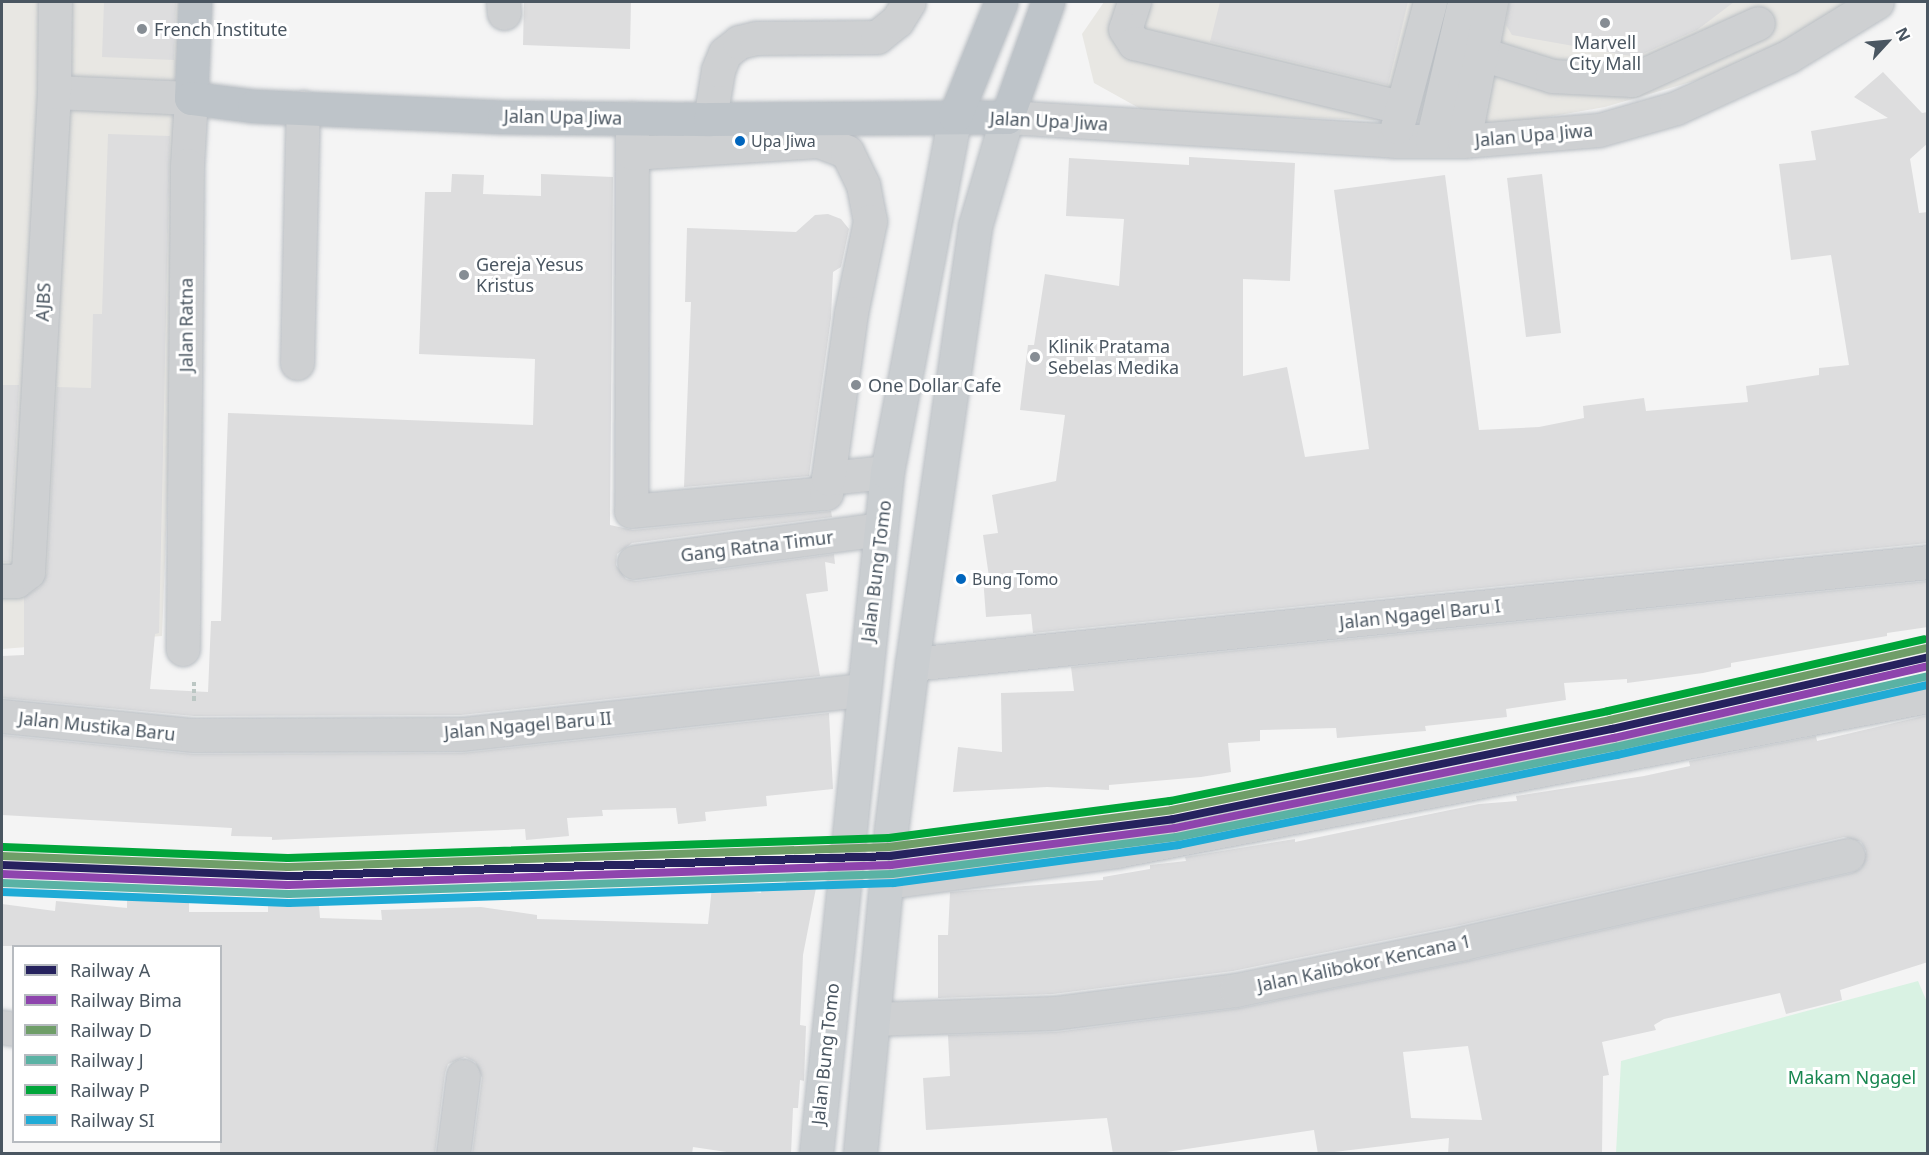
<!DOCTYPE html>
<style>
body{margin:0}
#map{position:relative;width:1929px;height:1155px;overflow:hidden;background:#f4f4f4;font-family:"Noto Sans",sans-serif}
div>[style]{position:absolute}
[style*='--x']{left:calc(var(--x)*1px);top:calc(var(--y)*1px);width:calc(var(--w)*1px);rotate:calc(var(--a)*1deg)}
.commercial>*{inset:0;background:#e8e7e3}
.green>*{inset:0;background:#d9f2e3}
.building>*{inset:0;background:#ddddde}
.path>*{height:4px;margin-top:-2px;transform-origin:0;background:repeating-linear-gradient(90deg,#bcc7c4 0 4.5px,transparent 0 7.5px)}
.roads{filter:drop-shadow(0 0 2px #b9bec3) drop-shadow(0 0 2px #b9bec3)}
.minor>*{height:33px;margin:-16.5px;padding:0 16.5px;transform-origin:16.5px;border-radius:16.5px;background:#ced0d2}
.major>*{height:33px;margin:-16.5px;padding:0 16.5px;transform-origin:16.5px;border-radius:16.5px;background:#caced1}
.highway>*{height:33px;margin:-16.5px;padding:0 16.5px;transform-origin:16.5px;border-radius:16.5px;background:#bec4c9}
.rail-1>*{height:8px;margin:-4px;padding:0 4px;transform-origin:4px;border-radius:4px;background:#26225e}
.rail-2>*{height:8px;margin:-4px;padding:0 4px;transform-origin:4px;border-radius:4px;background:#8e44ad}
.rail-3>*{height:8px;margin:-4px;padding:0 4px;transform-origin:4px;border-radius:4px;background:#6f9e68}
.rail-4>*{height:8px;margin:-4px;padding:0 4px;transform-origin:4px;border-radius:4px;background:#5ab2a4}
.rail-5>*{height:8px;margin:-4px;padding:0 4px;transform-origin:4px;border-radius:4px;background:#00a53a}
.rail-6>*{height:8px;margin:-4px;padding:0 4px;transform-origin:4px;border-radius:4px;background:#20abd6}
.dots>*{width:16px;height:16px;translate:-50% -50%;box-sizing:border-box;border:3px solid #fff;border-radius:50%}
span{translate:-50% -50%;white-space:nowrap;text-align:center;line-height:1.15;-webkit-text-stroke:6px #fff;paint-order:stroke}
.bus-label{font-size:16px;color:#4a5661}
.left{translate:0 -50%;text-align:left}
.poi-label{font-size:18px;color:#4a5661}
.street-label{font-size:18px;color:#4a5661}
.park-label{font-size:18px;color:#17864f}
.frame{position:absolute;inset:0;border:3px solid #4a5661;pointer-events:none}
.legend{position:absolute;left:12px;top:945px;width:210px;height:198px;box-sizing:border-box;background:#fff;border:2px solid #b7bbc0;margin:0;padding:8px 10px;list-style:none;font-size:18px;color:#4a5661}
.legend li{display:flex;align-items:center;gap:12px;height:30px}
.legend b{width:30px;border:2px solid #b7bbc0}
.north{position:absolute;left:1857px;top:12px;width:60px;height:60px;-webkit-text-stroke:4px #fff;paint-order:stroke;rotate:64deg;font-size:16px;font-weight:700;line-height:24px;text-align:center;color:#4a5661}
.north::after{content:'';display:block;margin:auto;width:21px;height:27px;background:#4a5661;clip-path:polygon(50% 0,100% 100%,50% 72%,0 100%)}
</style>
<div id="map">
<div class="commercial">
<i style="clip-path:polygon(2px 2px,187px 2px,162px 636px,2px 649px)"></i>
<i style="clip-path:polygon(1104px 2px,1849px 2px,1829px 19px,1718px 74px,1605px 107px,1506px 124px,1148px 113px,1094px 83px,1082px 34px)"></i>
</div>
<div class="green">
<i style="clip-path:polygon(1918px 981px,1927px 1002px,1927px 1153px,1616px 1153px,1621px 1061px)"></i>
</div>
<div class="building">
<i style="clip-path:polygon(104px 2px,176px 2px,174px 60px,102px 57px)"></i>
<i style="clip-path:polygon(524px 2px,631px 2px,630px 49px,523px 45px)"></i>
<i style="clip-path:polygon(1220px 2px,1408px 2px,1388px 85px,1210px 42px)"></i>
<i style="clip-path:polygon(1509px 2px,1734px 2px,1697px 30px,1636px 57px,1512px 35px,1506px 25px)"></i>
<i style="clip-path:polygon(1883px 72px,1922px 113px,1928px 112px,1928px 143px,1910px 159px,1919px 213px,1928px 212px,1928px 543px,1033px 633px,1031px 614px,986px 617px,983px 577px,989px 577px,983px 535px,998px 533px,992px 495px,1056px 481px,1065px 415px,1020px 410px,1028px 345px,1034px 345px,1045px 274px,1119px 286px,1124px 219px,1066px 216px,1069px 158px,1189px 165px,1189px 157px,1295px 163px,1290px 281px,1243px 279px,1243px 376px,1287px 367px,1305px 457px,1369px 449px,1334px 190px,1445px 175px,1479px 430px,1539px 427px,1584px 418px,1583px 406px,1644px 398px,1646px 411px,1748px 402px,1746px 386px,1819px 375px,1819px 368px,1849px 365px,1831px 255px,1791px 260px,1779px 164px,1816px 160px,1811px 131px,1888px 118px,1854px 97px)"></i>
<i style="clip-path:polygon(108px 134px,170px 136px,159px 633px,155px 634px,150px 689px,208px 692px,211px 621px,221px 621px,228px 413px,533px 425px,535px 359px,419px 354px,425px 192px,451px 192px,452px 174px,484px 175px,483px 194px,541px 196px,541px 174px,613px 177px,610px 525px,633px 530px,831px 511px,832px 517px,632px 543px,617px 554px,616px 565px,626px 579px,636px 581px,834px 554px,835px 564px,825px 562px,828px 591px,806px 594px,820px 676px,461px 715px,194px 716px,2px 698px,2px 656px,24px 655px,24px 597px,40px 587px,47px 573px,57px 387px,91px 388px,93px 314px,102px 314px)"></i>
<i style="clip-path:polygon(1542px 174px,1561px 333px,1526px 337px,1507px 178px)"></i>
<i style="clip-path:polygon(828px 214px,841px 219px,849px 229px,841px 267px,833px 272px,831px 318px,809px 476px,684px 487px,691px 302px,685px 302px,687px 228px,796px 232px,815px 215px)"></i>
<i style="clip-path:polygon(2px 385px,19px 385px,10px 562px,2px 562px)"></i>
<i style="clip-path:polygon(1928px 581px,1928px 627px,1887px 633px,1887px 636px,1731px 663px,1731px 667px,1703px 673px,1627px 683px,1627px 679px,1564px 683px,1566px 700px,1506px 709px,1507px 717px,1425px 726px,1426px 731px,1337px 738px,1336px 728px,1260px 730px,1260px 741px,1228px 743px,1231px 772px,1201px 777px,1109px 785px,1109px 790px,1047px 787px,953px 792px,958px 747px,1002px 752px,1001px 693px,1074px 691px,1071px 667px)"></i>
<i style="clip-path:polygon(829px 713px,833px 789px,766px 796px,767px 806px,705px 812px,706px 821px,678px 824px,676px 808px,602px 810px,603px 816px,567px 818px,569px 836px,526px 840px,525px 829px,272px 840px,272px 837px,231px 836px,232px 828px,2px 815px,2px 735px,193px 754px,462px 753px)"></i>
<i style="clip-path:polygon(evenodd,1928px 715px,1928px 962px,1840px 990px,1842px 1000px,1786px 1014px,1780px 993px,1664px 1019px,1654px 1025px,1656px 1030px,1602px 1042px,1609px 1075px,1603px 1076px,1602px 1154px,1448px 1154px,1449px 1138px,1318px 1154px,1314px 1130px,1153px 1154px,1113px 1154px,1107px 1118px,926px 1130px,923px 1078px,950px 1076px,948px 1035px,1056px 1032px,1240px 1008px,1468px 961px,1852px 873px,1861px 868px,1866px 851px,1861px 842px,1844px 837px,1460px 925px,1233px 971px,1053px 994px,938px 998px,938px 935px,948px 935px,950px 892px,1103px 880px,1103px 877px,1150px 869px,1150px 865px,1186px 861px,1185px 857px,1295px 839px,1295px 842px,1479px 804px,1517px 801px,1516px 796px,1644px 776px,1690px 766px,1689px 761px,1816px 736px,1817px 741px,1928px 715px,1468px 1046px,1482px 1120px,1411px 1118px,1403px 1052px,1468px 1046px)"></i>
<i style="clip-path:polygon(787px 877px,817px 883px,803px 955px,800px 1025px,806px 1026px,804px 1081px,800px 1080px,798px 1108px,793px 1108px,791px 1154px,740px 1154px,693px 1147px,692px 1154px,472px 1154px,482px 1078px,475px 1062px,465px 1057px,448px 1064px,445px 1073px,435px 1154px,220px 1154px,220px 946px,2px 946px,2px 904px,55px 911px,56px 901px,127px 908px,127px 898px,189px 900px,189px 912px,268px 912px,268px 906px,319px 905px,320px 918px,382px 920px,381px 910px,481px 907px,537px 915px,537px 919px,708px 924px,712px 887px,761px 893px,762px 885px,785px 888px)"></i>
</div>
<div class="path">
<i style="--x:194;--y:701;--w:19;--a:-90"></i>
</div>
<div class="roads">
<div class="minor">
<i style="--x:503;--y:2;--w:11;--a:85"></i>
<i style="--x:1134;--y:2;--w:28;--a:108"></i>
<i style="--x:1125;--y:29;--w:17;--a:57"></i>
<i style="--x:1134;--y:43;--w:275;--a:13.5"></i>
<i style="--x:1482;--y:54;--w:73;--a:17.4"></i>
<i style="--x:1552;--y:76;--w:80;--a:2.9"></i>
<i style="--x:1632;--y:80;--w:138;--a:-24.3"></i>
<i style="--x:54;--y:92;--w:137;--a:2.5"></i>
<i style="--x:191;--y:98;--w:67;--a:93.4"></i>
<i style="--x:187;--y:165;--w:484;--a:90.5"></i>
<i style="--x:1007;--y:117;--w:388;--a:3.5"></i>
<i style="--x:1394;--y:141;--w:70;--a:0"></i>
<i style="--x:1464;--y:141;--w:135;--a:-4.7"></i>
<i style="--x:1599;--y:130;--w:80;--a:-15.9"></i>
<i style="--x:1676;--y:108;--w:124;--a:-24.7"></i>
<i style="--x:1789;--y:56;--w:103;--a:-31.5"></i>
<i style="--x:632;--y:118;--w:393;--a:90.1"></i>
<i style="--x:631;--y:511;--w:196;--a:-5.3"></i>
<i style="--x:826;--y:493;--w:15;--a:-82"></i>
<i style="--x:828;--y:478;--w:59;--a:-5.8"></i>
<i style="--x:710;--y:119;--w:50;--a:-80.7"></i>
<i style="--x:718;--y:70;--w:18;--a:-68"></i>
<i style="--x:725;--y:53;--w:18;--a:-38"></i>
<i style="--x:739;--y:42;--w:17;--a:-13"></i>
<i style="--x:756;--y:38;--w:121;--a:-0.5"></i>
<i style="--x:877;--y:37;--w:26;--a:-39"></i>
<i style="--x:897;--y:21;--w:22;--a:-58"></i>
<i style="--x:1397;--y:127;--w:129;--a:-75.2"></i>
<i style="--x:1432;--y:141;--w:143;--a:-77"></i>
<i style="--x:1464;--y:141;--w:142;--a:-79"></i>
<i style="--x:632;--y:153;--w:187;--a:-3.7"></i>
<i style="--x:819;--y:141;--w:30;--a:21"></i>
<i style="--x:847;--y:152;--w:37;--a:64"></i>
<i style="--x:863;--y:185;--w:37;--a:79"></i>
<i style="--x:870;--y:221;--w:94;--a:101.7"></i>
<i style="--x:851;--y:313;--w:167;--a:97.9"></i>
<i style="--x:297;--y:363;--w:256;--a:-88.7"></i>
<i style="--x:634;--y:562;--w:248;--a:-7.6"></i>
<i style="--x:2;--y:581;--w:14;--a:0"></i>
<i style="--x:16;--y:581;--w:15;--a:-37"></i>
<i style="--x:28;--y:572;--w:481;--a:-86.9"></i>
<i style="--x:54;--y:92;--w:90;--a:-89.4"></i>
<i style="--x:912;--y:664;--w:1021;--a:-5.73"></i>
<i style="--x:2;--y:716;--w:192;--a:5.7"></i>
<i style="--x:193;--y:735;--w:269;--a:-0.2"></i>
<i style="--x:462;--y:734;--w:402;--a:-6.3"></i>
<i style="--x:887;--y:882;--w:231;--a:-7.7"></i>
<i style="--x:1116;--y:851;--w:827;--a:-10.81"></i>
<i style="--x:873;--y:1019;--w:181;--a:-1.9"></i>
<i style="--x:1054;--y:1013;--w:183;--a:-7.2"></i>
<i style="--x:1236;--y:990;--w:233;--a:-11.6"></i>
<i style="--x:1464;--y:943;--w:394;--a:-12.9"></i>
<i style="--x:2;--y:1027;--w:12;--a:9"></i>
<i style="--x:453;--y:1154;--w:79;--a:-82.7"></i>
</div>
<div class="major">
<i style="--x:816;--y:1154;--w:686;--a:-84.06"></i>
<i style="--x:887;--y:472;--w:362;--a:-79.2"></i>
<i style="--x:860;--y:1154;--w:325;--a:-84.5"></i>
<i style="--x:891;--y:830;--w:167;--a:-82.8"></i>
<i style="--x:912;--y:664;--w:443;--a:-81.8"></i>
<i style="--x:975;--y:226;--w:114;--a:-73.6"></i>
</div>
<div class="highway">
<i style="--x:195;--y:2;--w:96;--a:92.4"></i>
<i style="--x:191;--y:98;--w:64;--a:7.2"></i>
<i style="--x:254;--y:106;--w:250;--a:2.5"></i>
<i style="--x:504;--y:117;--w:206;--a:0.6"></i>
<i style="--x:710;--y:119;--w:297;--a:-0.4"></i>
<i style="--x:1007;--y:117;--w:122;--a:-70.4"></i>
<i style="--x:955;--y:116;--w:123;--a:-68"></i>
</div>
</div>
<div class="rail-1">
<i style="--x:2;--y:865;--w:286;--a:2.2"></i>
<i style="--x:288;--y:876;--w:602;--a:-1.9"></i>
<i style="--x:890;--y:856;--w:285;--a:-7.4"></i>
<i style="--x:1173;--y:819;--w:448;--a:-11.6"></i>
<i style="--x:1612;--y:729;--w:324;--a:-12.8"></i>
</div>
<div class="rail-2">
<i style="--x:2;--y:874;--w:286;--a:2.2"></i>
<i style="--x:288;--y:885;--w:603;--a:-1.9"></i>
<i style="--x:891;--y:865;--w:286;--a:-7.4"></i>
<i style="--x:1175;--y:828;--w:448;--a:-11.6"></i>
<i style="--x:1614;--y:738;--w:322;--a:-12.9"></i>
</div>
<div class="rail-3">
<i style="--x:2;--y:856;--w:286;--a:2.2"></i>
<i style="--x:288;--y:867;--w:601;--a:-1.91"></i>
<i style="--x:889;--y:847;--w:285;--a:-7.4"></i>
<i style="--x:1172;--y:810;--w:447;--a:-11.6"></i>
<i style="--x:1610;--y:720;--w:324;--a:-12.8"></i>
</div>
<div class="rail-4">
<i style="--x:2;--y:883;--w:287;--a:2.2"></i>
<i style="--x:289;--y:894;--w:603;--a:-1.9"></i>
<i style="--x:892;--y:874;--w:287;--a:-7.4"></i>
<i style="--x:1177;--y:837;--w:448;--a:-11.6"></i>
<i style="--x:1616;--y:747;--w:320;--a:-12.8"></i>
</div>
<div class="rail-5">
<i style="--x:3;--y:847;--w:285;--a:2.2"></i>
<i style="--x:288;--y:858;--w:601;--a:-1.91"></i>
<i style="--x:889;--y:838;--w:283;--a:-7.5"></i>
<i style="--x:1170;--y:801;--w:447;--a:-11.6"></i>
<i style="--x:1608;--y:711;--w:324;--a:-12.8"></i>
</div>
<div class="rail-6">
<i style="--x:2;--y:892;--w:287;--a:2.2"></i>
<i style="--x:289;--y:903;--w:605;--a:-1.89"></i>
<i style="--x:894;--y:883;--w:287;--a:-7.6"></i>
<i style="--x:1178;--y:845;--w:448;--a:-11.6"></i>
<i style="--x:1617;--y:755;--w:319;--a:-12.7"></i>
</div>
<div class="dots">
<i style="left:1605px;top:23px;background:#868d94"></i>
<i style="left:142px;top:29px;background:#868d94"></i>
<i style="left:740px;top:141px;background:#0065bd"></i>
<i style="left:464px;top:275px;background:#868d94"></i>
<i style="left:1035px;top:357px;background:#868d94"></i>
<i style="left:856px;top:385px;background:#868d94"></i>
<i style="left:961px;top:579px;background:#0065bd"></i>
</div>
<div class="bus-label">
<span class="left" style="left:751px;top:141px">Upa Jiwa</span>
<span class="left" style="left:972px;top:579px">Bung Tomo</span>
</div>
<div class="poi-label">
<span class="left" style="left:154px;top:29px">French Institute</span>
<span style="left:1605px;top:53px">Marvell<br>City Mall</span>
<span class="left" style="left:476px;top:275px">Gereja Yesus<br>Kristus</span>
<span class="left" style="left:1048px;top:357px">Klinik Pratama<br>Sebelas Medika</span>
<span class="left" style="left:868px;top:385px">One Dollar Cafe</span>
</div>
<div class="street-label">
<span style="left:563px;top:117px;rotate:1deg">Jalan Upa Jiwa</span>
<span style="left:1049px;top:121px;rotate:3deg">Jalan Upa Jiwa</span>
<span style="left:1534px;top:135px;rotate:-5deg">Jalan Upa Jiwa</span>
<span style="left:43px;top:302px;rotate:-87deg">AJBS</span>
<span style="left:186px;top:325px;rotate:-90deg">Jalan Ratna</span>
<span style="left:757px;top:546px;rotate:-7deg">Gang Ratna Timur</span>
<span style="left:876px;top:571px;rotate:-83deg">Jalan Bung Tomo</span>
<span style="left:1420px;top:614px;rotate:-6deg">Jalan Ngagel Baru I</span>
<span style="left:528px;top:725px;rotate:-5deg">Jalan Ngagel Baru II</span>
<span style="left:97px;top:726px;rotate:6deg">Jalan Mustika Baru</span>
<span style="left:1364px;top:963px;rotate:-12deg">Jalan Kalibokor Kencana 1</span>
<span style="left:825px;top:1054px;rotate:-84deg">Jalan Bung Tomo</span>
</div>
<div class="park-label">
<span style="left:1852px;top:1077px">Makam Ngagel</span>
</div>
<div class="frame"></div>
<ul class="legend">
<li><b style="height:8px;background:#26225e"></b>Railway A</li>
<li><b style="height:8px;background:#8e44ad"></b>Railway Bima</li>
<li><b style="height:8px;background:#6f9e68"></b>Railway D</li>
<li><b style="height:8px;background:#5ab2a4"></b>Railway J</li>
<li><b style="height:8px;background:#00a53a"></b>Railway P</li>
<li><b style="height:8px;background:#20abd6"></b>Railway SI</li>
</ul>
<div class="north">N</div>
</div>
